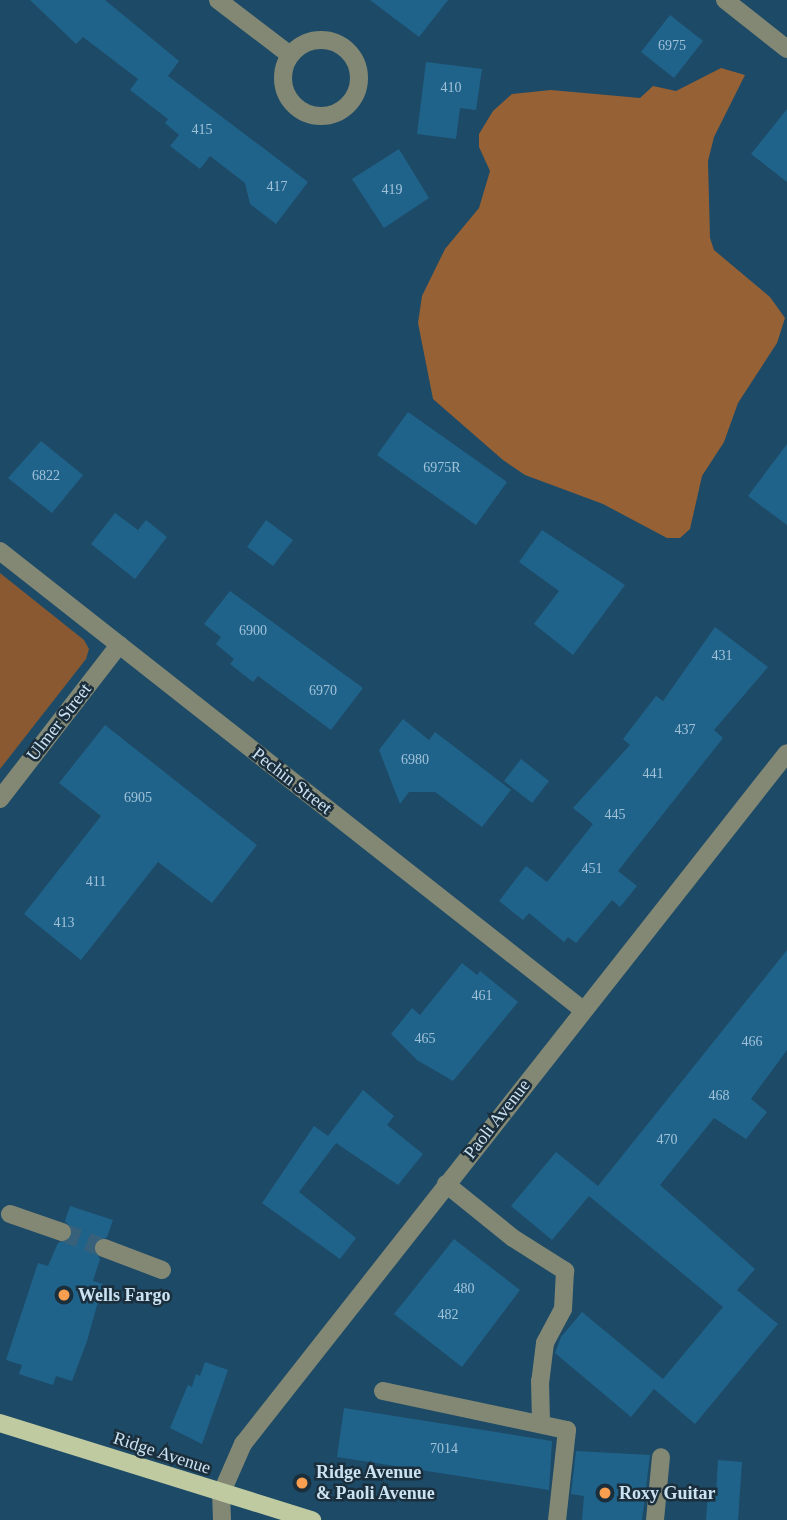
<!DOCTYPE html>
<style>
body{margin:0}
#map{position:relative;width:787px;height:1520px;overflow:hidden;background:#1d4a66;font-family:Georgia,serif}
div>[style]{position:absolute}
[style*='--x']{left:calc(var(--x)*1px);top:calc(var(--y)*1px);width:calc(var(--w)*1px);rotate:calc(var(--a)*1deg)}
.green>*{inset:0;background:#8a5931}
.forest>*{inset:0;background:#966134}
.building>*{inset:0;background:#20638a}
.minor-tunnel>*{height:18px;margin-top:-9px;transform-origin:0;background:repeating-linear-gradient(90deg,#37617b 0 18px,transparent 0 27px)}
.minor>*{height:18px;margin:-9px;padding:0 9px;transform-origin:9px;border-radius:9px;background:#838874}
.minor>.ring{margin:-9px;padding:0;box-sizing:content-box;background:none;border:18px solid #838874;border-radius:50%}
.major>*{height:18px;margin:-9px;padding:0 9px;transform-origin:9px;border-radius:9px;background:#bfcaa0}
.dots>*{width:19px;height:19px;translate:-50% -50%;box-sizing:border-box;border:4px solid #1b2e3b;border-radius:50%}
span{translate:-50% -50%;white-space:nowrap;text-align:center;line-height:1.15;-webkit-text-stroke:5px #1b2e3b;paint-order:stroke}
.number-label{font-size:14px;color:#a0c2d9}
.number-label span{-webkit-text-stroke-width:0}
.street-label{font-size:18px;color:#cbe2f3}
.poi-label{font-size:18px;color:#cbe2f3;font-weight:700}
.left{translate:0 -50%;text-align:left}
</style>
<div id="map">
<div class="green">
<i style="clip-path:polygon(0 573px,84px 640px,89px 649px,86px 659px,0 769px)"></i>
</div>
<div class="forest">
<i style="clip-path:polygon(721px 68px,745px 75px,714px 137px,708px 161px,710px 238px,714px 250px,770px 297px,785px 318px,777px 343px,738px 403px,724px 442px,702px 476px,690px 529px,680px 538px,667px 538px,603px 504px,525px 475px,503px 460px,433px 399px,418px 323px,422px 296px,445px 249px,479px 208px,490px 171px,479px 147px,479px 134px,493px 111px,512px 94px,551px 90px,640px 98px,653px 86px,676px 91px)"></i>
</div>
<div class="building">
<i style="clip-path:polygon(30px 0,105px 0,179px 61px,168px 76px,308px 182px,276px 224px,250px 204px,245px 183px,210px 156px,200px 169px,170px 146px,179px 135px,165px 123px,168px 119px,130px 90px,138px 79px,83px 37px,76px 44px)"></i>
<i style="clip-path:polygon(370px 0,448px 0,419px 37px)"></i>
<i style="clip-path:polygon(670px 15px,703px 41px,674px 78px,641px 52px)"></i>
<i style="clip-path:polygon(426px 62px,482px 69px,476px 110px,460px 108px,456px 139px,417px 134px)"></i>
<i style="clip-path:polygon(787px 109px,787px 182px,751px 154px)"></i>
<i style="clip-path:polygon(399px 149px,429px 198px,384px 228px,352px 179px)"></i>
<i style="clip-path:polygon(408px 412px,507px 482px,476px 525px,377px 455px)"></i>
<i style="clip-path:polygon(41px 441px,83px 475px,52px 513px,8px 478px)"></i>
<i style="clip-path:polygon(787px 444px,787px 525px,748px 496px)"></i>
<i style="clip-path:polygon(115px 513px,138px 530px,146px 520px,167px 537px,135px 579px,91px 544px)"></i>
<i style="clip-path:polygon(266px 520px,293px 540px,273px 566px,247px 547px)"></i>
<i style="clip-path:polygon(542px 530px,625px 585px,573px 655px,534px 624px,559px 591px,519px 562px)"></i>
<i style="clip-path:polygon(230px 591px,363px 688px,331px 730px,258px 676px,253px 682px,230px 664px,234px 659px,216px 644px,221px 637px,204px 624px)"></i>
<i style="clip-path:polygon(715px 627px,768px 667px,714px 730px,723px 738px,618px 871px,637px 886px,620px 907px,612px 900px,576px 943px,568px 937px,564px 942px,529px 913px,523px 920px,499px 901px,526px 866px,547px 882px,593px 824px,573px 808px,630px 745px,623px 739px,656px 696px,663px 701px)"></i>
<i style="clip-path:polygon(403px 719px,429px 740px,435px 732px,511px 790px,482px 827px,435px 792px,409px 792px,400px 804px,379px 750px)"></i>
<i style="clip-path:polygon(105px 725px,257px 845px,212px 903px,158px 862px,81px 960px,24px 914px,101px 816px,59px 783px)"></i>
<i style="clip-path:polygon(521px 759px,549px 781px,532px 803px,504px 781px)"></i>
<i style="clip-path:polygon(787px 950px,787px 1050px,751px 1099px,767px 1112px,746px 1139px,714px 1118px,660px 1185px,755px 1269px,737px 1290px,778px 1324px,695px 1424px,654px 1389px,631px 1417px,555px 1353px,561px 1337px,582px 1312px,663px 1379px,723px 1307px,589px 1196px,552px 1240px,511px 1206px,556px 1152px,598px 1186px)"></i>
<i style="clip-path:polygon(462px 963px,477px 975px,480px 971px,518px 1002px,453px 1081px,417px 1060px,391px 1034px,412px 1008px,420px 1015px)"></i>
<i style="clip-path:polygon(363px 1090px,394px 1116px,387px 1125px,423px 1154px,398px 1185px,336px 1143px,299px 1192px,356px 1238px,340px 1259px,262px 1203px,314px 1126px,328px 1136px)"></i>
<i style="clip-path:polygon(70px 1206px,113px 1220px,107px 1237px,93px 1245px,100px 1259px,93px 1281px,103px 1284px,87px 1341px,72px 1381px,56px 1376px,53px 1385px,19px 1374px,22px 1365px,6px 1360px,38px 1263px,48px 1266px,58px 1243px,72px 1236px,73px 1229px,65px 1221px)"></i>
<i style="clip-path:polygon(454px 1239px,520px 1290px,462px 1367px,394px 1314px)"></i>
<i style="clip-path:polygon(205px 1362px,228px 1370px,202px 1444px,170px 1428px,188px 1385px,192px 1387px,196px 1374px,200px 1376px)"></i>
<i style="clip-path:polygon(344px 1408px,552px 1441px,549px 1490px,337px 1457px)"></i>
<i style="clip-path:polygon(576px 1451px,650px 1455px,642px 1520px,582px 1520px,584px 1496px,571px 1494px)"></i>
<i style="clip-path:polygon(718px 1460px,742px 1462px,738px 1520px,706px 1520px,708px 1493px,716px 1494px)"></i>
</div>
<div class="minor-tunnel">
<i style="--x:62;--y:1232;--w:45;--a:20.9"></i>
</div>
<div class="minor">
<i style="--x:218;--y:0;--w:91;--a:37.4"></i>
<i style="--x:725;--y:0;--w:79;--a:38.3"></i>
<i class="ring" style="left:283px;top:40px;width:58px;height:58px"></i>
<i style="--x:0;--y:551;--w:742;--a:38.21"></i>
<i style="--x:0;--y:799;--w:195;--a:-52.3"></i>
<i style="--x:446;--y:1184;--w:86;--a:38.9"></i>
<i style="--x:513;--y:1238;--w:62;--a:32.4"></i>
<i style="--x:565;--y:1271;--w:38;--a:93"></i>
<i style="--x:563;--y:1309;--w:38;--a:118"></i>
<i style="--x:545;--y:1343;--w:38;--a:97"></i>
<i style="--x:540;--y:1381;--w:40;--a:88.6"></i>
<i style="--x:10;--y:1214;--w:55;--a:19.1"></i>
<i style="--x:104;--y:1248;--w:62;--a:20.8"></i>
<i style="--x:383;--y:1391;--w:188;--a:12"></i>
<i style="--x:567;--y:1430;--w:91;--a:96.3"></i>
<i style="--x:222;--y:1520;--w:26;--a:-92"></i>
<i style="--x:221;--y:1494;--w:55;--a:-66.3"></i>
<i style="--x:243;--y:1444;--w:879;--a:-51.79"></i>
<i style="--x:655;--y:1520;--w:63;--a:-84.6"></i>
</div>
<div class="major">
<i style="--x:0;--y:1423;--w:327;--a:17.3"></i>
</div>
<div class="dots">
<i style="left:64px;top:1295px;background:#fa9f4f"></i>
<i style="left:302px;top:1483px;background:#fa9f4f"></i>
<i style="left:605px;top:1493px;background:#fa9f4f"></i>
</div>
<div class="number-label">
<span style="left:672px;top:46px">6975</span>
<span style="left:451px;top:88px">410</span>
<span style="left:202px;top:130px">415</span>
<span style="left:277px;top:187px">417</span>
<span style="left:392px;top:190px">419</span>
<span style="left:442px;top:468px">6975R</span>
<span style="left:46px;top:476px">6822</span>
<span style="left:253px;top:631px">6900</span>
<span style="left:722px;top:656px">431</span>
<span style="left:323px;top:691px">6970</span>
<span style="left:685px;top:730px">437</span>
<span style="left:415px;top:760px">6980</span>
<span style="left:653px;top:774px">441</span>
<span style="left:138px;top:798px">6905</span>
<span style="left:615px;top:815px">445</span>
<span style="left:592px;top:869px">451</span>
<span style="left:96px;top:882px">411</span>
<span style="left:64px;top:923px">413</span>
<span style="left:482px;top:996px">461</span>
<span style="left:425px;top:1039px">465</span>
<span style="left:752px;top:1042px">466</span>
<span style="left:719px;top:1096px">468</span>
<span style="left:667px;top:1140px">470</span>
<span style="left:464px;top:1289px">480</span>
<span style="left:448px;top:1315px">482</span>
<span style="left:444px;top:1449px">7014</span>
</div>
<div class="street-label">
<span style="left:59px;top:722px;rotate:-52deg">Ulmer Street</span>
<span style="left:292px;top:781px;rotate:38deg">Pechin Street</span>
<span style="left:497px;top:1119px;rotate:-52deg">Paoli Avenue</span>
<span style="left:162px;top:1453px;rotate:18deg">Ridge Avenue</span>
</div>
<div class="poi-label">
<span class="left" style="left:78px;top:1295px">Wells Fargo</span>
<span class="left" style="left:316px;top:1483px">Ridge Avenue<br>&amp; Paoli Avenue</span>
<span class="left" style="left:619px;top:1493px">Roxy Guitar</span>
</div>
</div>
